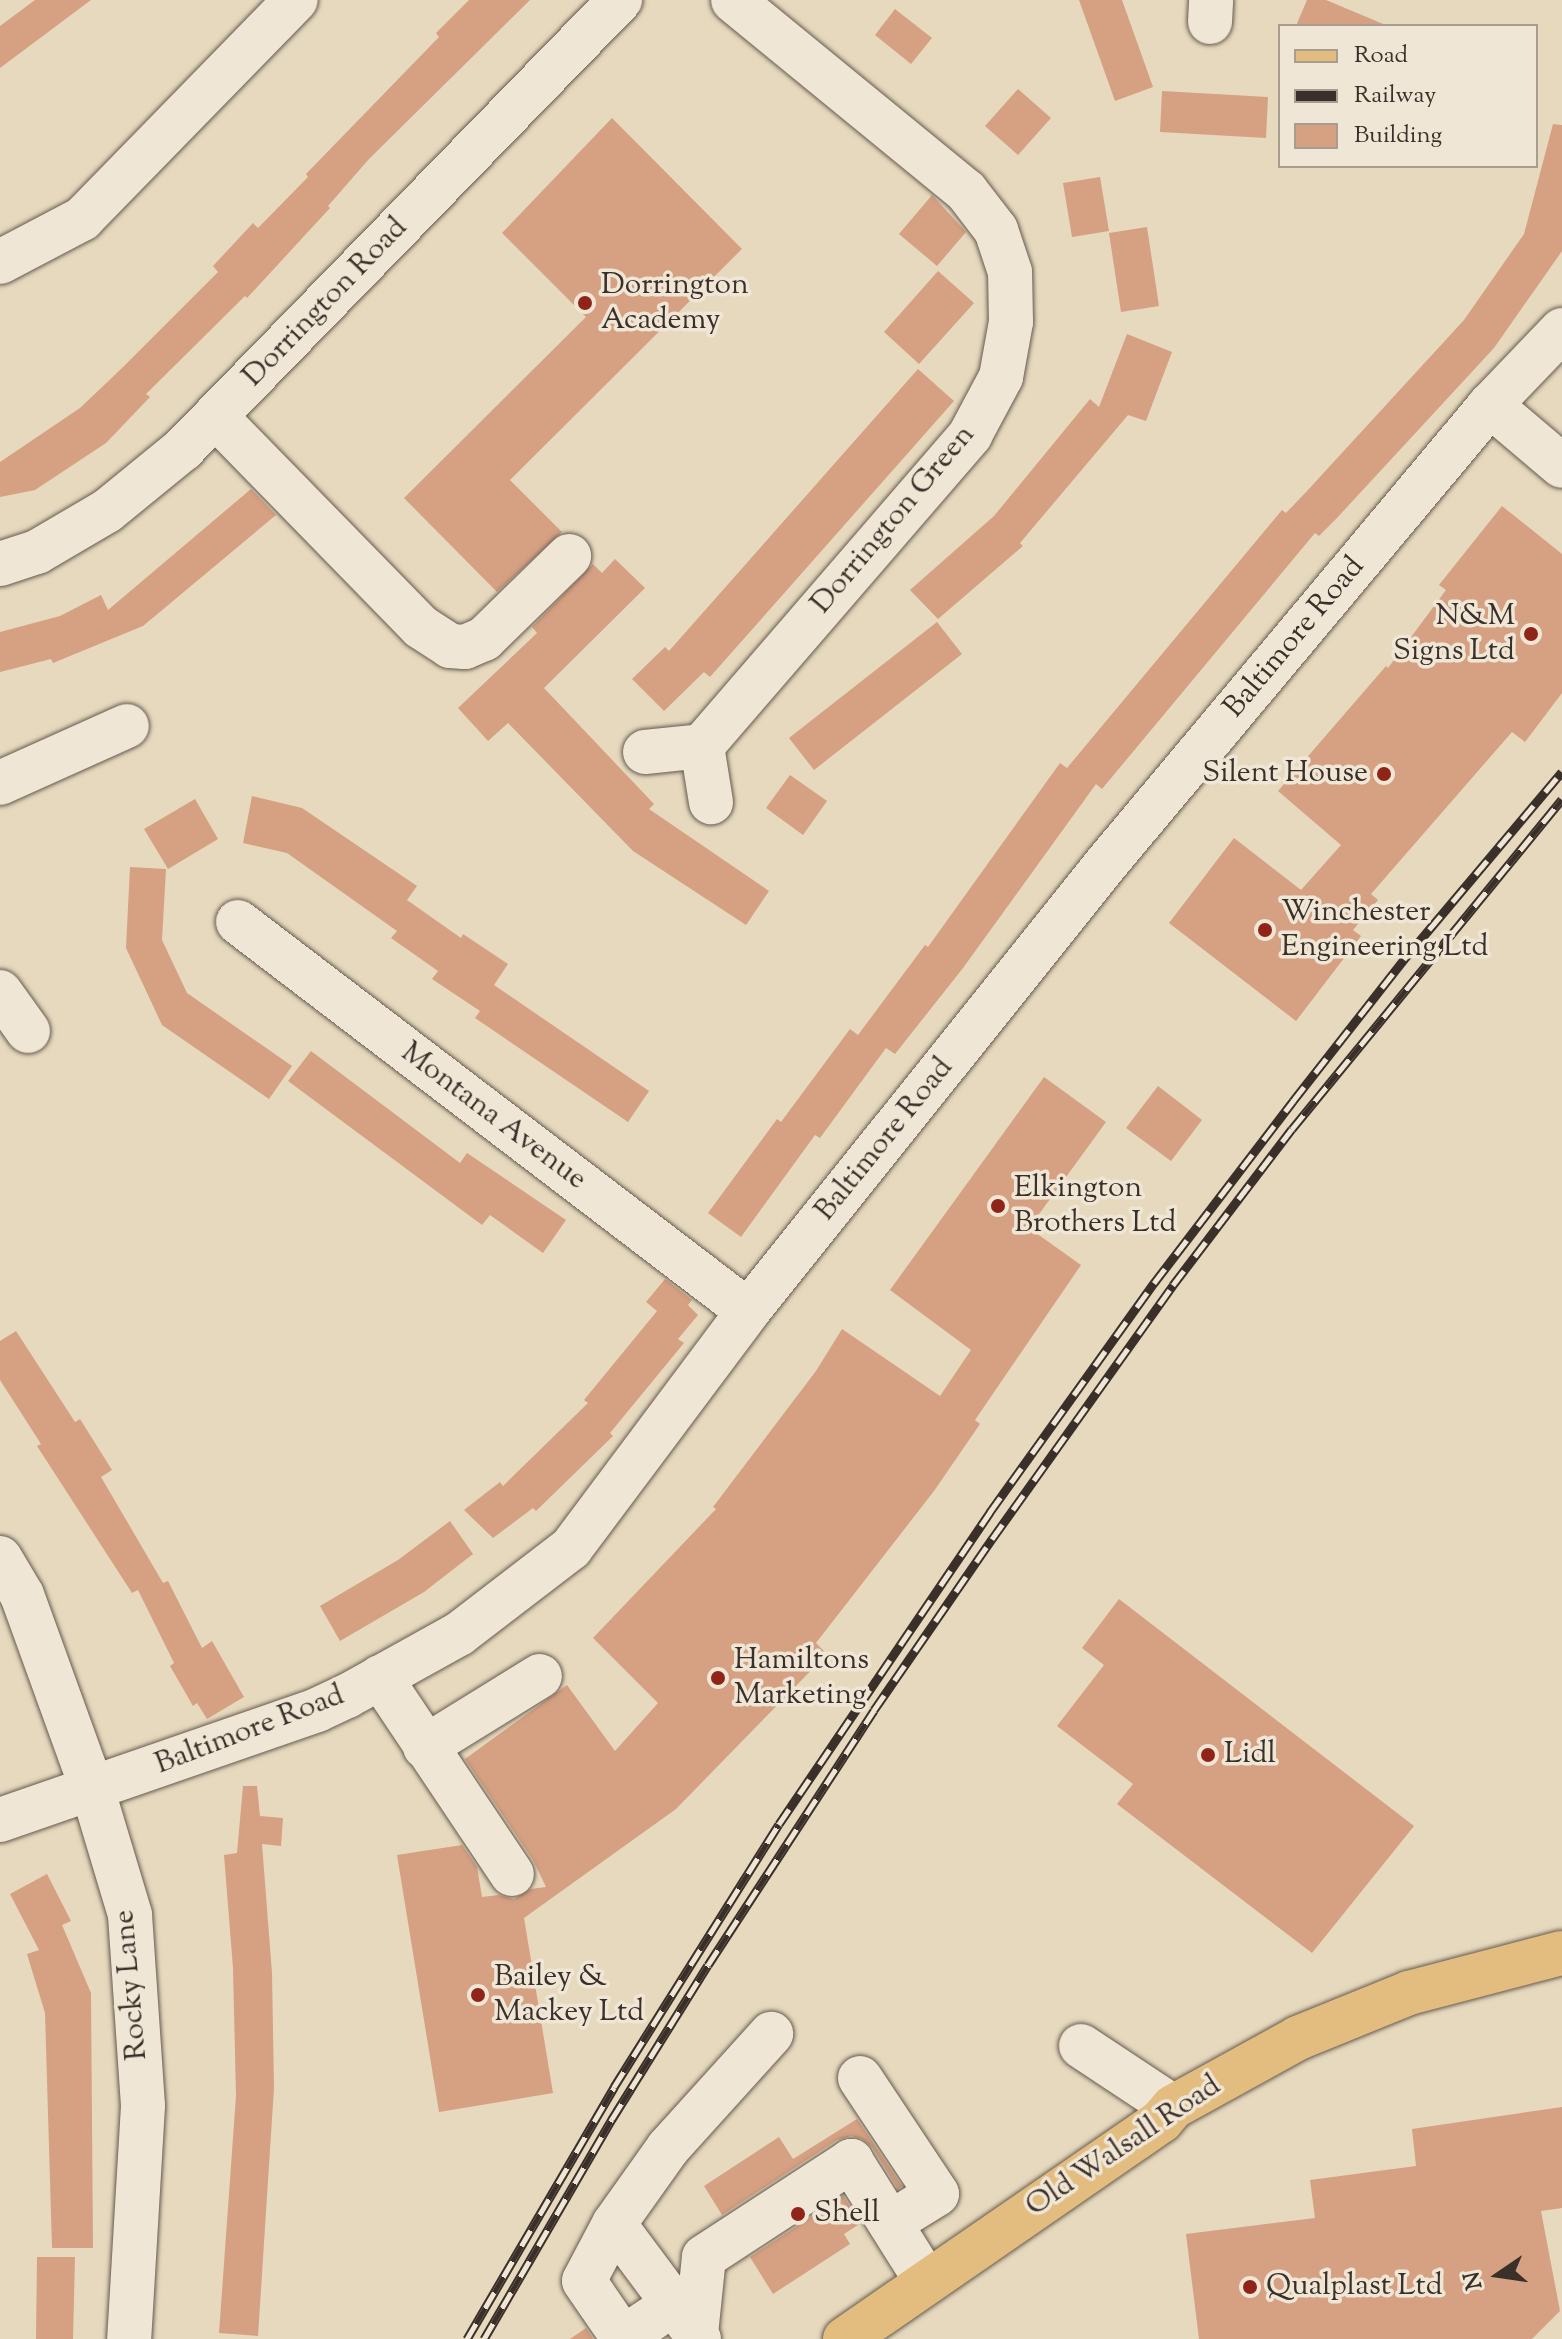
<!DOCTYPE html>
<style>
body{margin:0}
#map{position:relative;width:1562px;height:2339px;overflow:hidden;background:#e6d9be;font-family:"Sorts Mill Goudy",serif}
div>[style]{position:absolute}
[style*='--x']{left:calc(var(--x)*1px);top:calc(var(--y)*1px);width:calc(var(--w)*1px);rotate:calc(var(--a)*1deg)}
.building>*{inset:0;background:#d6a082}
.roads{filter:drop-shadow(0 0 2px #665a4e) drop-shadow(0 0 2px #665a4e)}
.minor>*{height:44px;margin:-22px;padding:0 22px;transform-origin:22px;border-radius:22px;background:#efe6d5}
.major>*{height:44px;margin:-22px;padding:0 22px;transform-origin:22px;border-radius:22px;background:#e3bc7f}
.rail>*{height:9px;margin-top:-4.5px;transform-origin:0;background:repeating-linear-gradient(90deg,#efe6d5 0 18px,#3b2f29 0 36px);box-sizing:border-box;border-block:2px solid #3b2f29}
.dots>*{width:22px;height:22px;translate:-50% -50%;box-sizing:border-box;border:4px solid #efe6d5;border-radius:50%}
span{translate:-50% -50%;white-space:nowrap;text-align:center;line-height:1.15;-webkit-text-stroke:7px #efe6d5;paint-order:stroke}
.poi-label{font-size:30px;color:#3b2f29}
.left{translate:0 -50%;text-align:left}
.right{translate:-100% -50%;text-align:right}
.street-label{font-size:30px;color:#3b2f29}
.legend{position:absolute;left:1278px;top:24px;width:260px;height:144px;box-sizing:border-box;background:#efe6d5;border:2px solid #a79d90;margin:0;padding:10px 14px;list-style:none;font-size:24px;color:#3b2f29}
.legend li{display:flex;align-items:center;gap:16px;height:40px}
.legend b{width:40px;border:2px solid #a79d90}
.north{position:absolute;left:1458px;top:2235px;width:80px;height:80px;-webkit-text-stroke:6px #efe6d5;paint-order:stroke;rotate:257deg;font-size:22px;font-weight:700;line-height:32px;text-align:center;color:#3b2f29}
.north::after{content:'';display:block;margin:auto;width:28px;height:36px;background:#3b2f29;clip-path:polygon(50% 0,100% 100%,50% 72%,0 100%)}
</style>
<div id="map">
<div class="building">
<i style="clip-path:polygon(35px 0,91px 0,0 68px,0 26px)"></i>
<i style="clip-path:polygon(469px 0,530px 0,369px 159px,328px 206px,330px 208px,247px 298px,245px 296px,146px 394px,150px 397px,106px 443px,35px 490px,0 497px,0 462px,80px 408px,121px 369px,218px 272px,213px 266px,253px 223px,258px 228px,308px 177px,306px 174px,439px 37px,436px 33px)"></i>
<i style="clip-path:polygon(1079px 0,1122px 0,1153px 87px,1115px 101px)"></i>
<i style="clip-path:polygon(1307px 0,1326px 0,1388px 26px,1296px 26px)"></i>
<i style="clip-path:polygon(895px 9px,932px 38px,911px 64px,875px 35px)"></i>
<i style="clip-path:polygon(1018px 89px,1051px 118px,1018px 155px,985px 126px)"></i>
<i style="clip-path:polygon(1162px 91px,1268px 97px,1266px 138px,1160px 132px)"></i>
<i style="clip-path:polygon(612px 118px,742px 249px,510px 480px,562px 532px,497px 592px,404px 498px,586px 317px,502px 233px)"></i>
<i style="clip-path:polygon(1553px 124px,1562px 125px,1562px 251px,1494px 348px,1336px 519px,1319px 536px,1315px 533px,1102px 789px,1096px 784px,963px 968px,895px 1054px,886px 1048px,820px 1138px,815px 1135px,741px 1237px,708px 1213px,777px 1119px,781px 1122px,850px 1029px,858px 1035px,925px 945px,928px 947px,1060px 763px,1067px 768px,1282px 510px,1286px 513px,1307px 491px,1464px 320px,1524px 234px)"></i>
<i style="clip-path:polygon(1100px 177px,1109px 231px,1072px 237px,1063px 183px)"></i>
<i style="clip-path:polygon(932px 195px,966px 232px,937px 266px,899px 234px)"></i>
<i style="clip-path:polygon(1147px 227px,1159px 306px,1121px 312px,1109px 233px)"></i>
<i style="clip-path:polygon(938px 271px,974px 303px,919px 364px,884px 332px)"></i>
<i style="clip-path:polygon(1127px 334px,1172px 352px,1146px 421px,1128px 415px,1020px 543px,1023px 546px,938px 619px,910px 590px,994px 516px,1090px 399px,1099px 407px)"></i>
<i style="clip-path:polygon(918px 369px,954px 401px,710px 677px,704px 672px,664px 711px,632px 679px,665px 647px,669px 651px)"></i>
<i style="clip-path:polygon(251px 489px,276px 515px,143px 626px,53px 663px,51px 659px,0 672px,0 632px,60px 616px,101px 595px,108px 610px)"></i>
<i style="clip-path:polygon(1502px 506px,1562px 554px,1562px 693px,1525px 742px,1512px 732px,1371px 894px,1378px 900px,1353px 930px,1361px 936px,1296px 1021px,1169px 923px,1234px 838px,1301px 890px,1341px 845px,1278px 791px,1386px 666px,1388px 668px,1446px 590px,1439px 585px)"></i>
<i style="clip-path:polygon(615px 559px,645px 588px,544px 688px,654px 804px,649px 809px,769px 891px,746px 925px,633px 851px,508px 723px,488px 741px,458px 708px,537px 633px,532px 627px,593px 564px,602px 573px)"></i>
<i style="clip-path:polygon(937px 622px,962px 654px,814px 770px,789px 738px)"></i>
<i style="clip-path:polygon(790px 775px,827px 801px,803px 835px,766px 808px)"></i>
<i style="clip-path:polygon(252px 796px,302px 808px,417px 886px,407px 900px,461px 938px,463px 934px,508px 964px,494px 985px,649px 1091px,628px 1122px,475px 1018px,480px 1011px,432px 979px,438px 971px,391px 938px,397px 931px,287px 853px,243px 843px)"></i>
<i style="clip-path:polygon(195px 799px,218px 839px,168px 869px,144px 829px)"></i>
<i style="clip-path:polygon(130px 867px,166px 869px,162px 940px,187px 993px,292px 1066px,269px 1099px,162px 1025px,126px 948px)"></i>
<i style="clip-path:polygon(311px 1051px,460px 1163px,467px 1153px,566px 1220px,543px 1253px,490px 1215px,482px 1225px,288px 1081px)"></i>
<i style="clip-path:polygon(1044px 1077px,1106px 1122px,1029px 1228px,1081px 1265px,975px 1420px,980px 1424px,934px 1491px,816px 1643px,827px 1654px,676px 1809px,524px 1918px,553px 2093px,439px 2112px,397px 1855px,462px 1845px,477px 1867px,482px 1897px,499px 1895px,514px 1899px,531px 1889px,546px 1887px,533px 1860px,465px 1759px,567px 1685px,615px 1751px,658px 1703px,593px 1638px,716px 1509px,713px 1507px,816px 1371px,842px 1329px,940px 1396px,971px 1350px,890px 1290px)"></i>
<i style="clip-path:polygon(1158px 1086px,1202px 1120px,1171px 1161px,1126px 1128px)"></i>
<i style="clip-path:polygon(665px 1279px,692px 1300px,688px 1305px,698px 1315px,678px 1339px,684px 1343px,610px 1433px,613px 1436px,536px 1511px,533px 1508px,493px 1538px,464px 1510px,500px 1482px,503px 1486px,588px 1403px,584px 1400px,657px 1311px,646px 1302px)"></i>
<i style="clip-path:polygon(16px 1331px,75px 1422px,80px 1419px,112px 1470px,101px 1477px,163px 1583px,168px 1581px,202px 1648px,212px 1641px,244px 1697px,207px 1719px,197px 1703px,193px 1706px,170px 1666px,174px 1663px,138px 1590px,132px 1593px,37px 1446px,41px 1444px,0 1380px,0 1341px)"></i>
<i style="clip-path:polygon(450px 1521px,473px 1554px,424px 1592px,340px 1641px,320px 1606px,398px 1560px)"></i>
<i style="clip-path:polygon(1119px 1599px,1414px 1826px,1312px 1953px,1117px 1804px,1133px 1784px,1057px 1726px,1104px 1665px,1082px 1648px)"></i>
<i style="clip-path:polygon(243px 1786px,257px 1786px,260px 1816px,283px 1818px,281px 1846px,262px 1844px,272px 1973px,274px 2088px,258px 2336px,219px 2333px,236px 2096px,233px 1968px,224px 1855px,237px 1853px)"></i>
<i style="clip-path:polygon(47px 1874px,71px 1921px,62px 1925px,91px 1993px,93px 2248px,52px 2248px,45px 2013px,27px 1954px,39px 1950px,10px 1894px)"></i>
<i style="clip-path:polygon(1562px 2107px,1562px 2208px,1541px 2211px,1560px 2311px,1532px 2339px,1199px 2339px,1186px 2234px,1315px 2218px,1310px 2180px,1416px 2166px,1412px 2129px)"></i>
<i style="clip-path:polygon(857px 2119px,902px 2186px,898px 2189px,872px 2147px,862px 2139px,851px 2136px,837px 2140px,722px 2215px,704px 2186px,779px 2137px,793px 2159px)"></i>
<i style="clip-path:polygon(843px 2196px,861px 2223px,844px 2234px,850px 2244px,773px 2294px,750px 2257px)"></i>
<i style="clip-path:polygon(37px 2257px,75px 2257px,73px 2339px,36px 2339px)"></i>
<i style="clip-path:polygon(586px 2328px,593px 2339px,570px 2339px)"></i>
</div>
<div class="roads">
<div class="minor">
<i style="--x:1210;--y:22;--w:22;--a:-87"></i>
<i style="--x:0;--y:262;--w:93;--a:-27.7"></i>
<i style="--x:82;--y:219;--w:306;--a:-45.7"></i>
<i style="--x:1490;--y:405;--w:94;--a:40.3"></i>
<i style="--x:215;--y:416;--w:295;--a:45.7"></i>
<i style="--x:421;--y:627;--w:35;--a:33"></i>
<i style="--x:450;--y:646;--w:15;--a:4"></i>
<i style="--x:465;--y:647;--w:21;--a:-23"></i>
<i style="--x:484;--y:639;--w:119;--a:-44.3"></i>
<i style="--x:0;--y:564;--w:39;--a:-18"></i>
<i style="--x:37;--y:552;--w:81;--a:-30.4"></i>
<i style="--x:107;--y:511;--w:98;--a:-39.2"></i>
<i style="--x:183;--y:449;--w:627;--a:-45.78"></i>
<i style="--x:702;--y:746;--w:57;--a:80.9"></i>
<i style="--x:645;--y:752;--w:57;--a:-6"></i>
<i style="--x:702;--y:746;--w:411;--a:-49.2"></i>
<i style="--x:970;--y:435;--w:66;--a:-61.9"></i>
<i style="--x:1001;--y:377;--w:56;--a:-79.7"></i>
<i style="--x:1011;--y:322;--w:50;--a:-91.1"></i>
<i style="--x:1010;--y:272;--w:44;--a:-108.4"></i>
<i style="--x:996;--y:230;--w:49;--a:-127.6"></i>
<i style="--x:966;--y:191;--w:301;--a:-140.7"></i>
<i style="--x:0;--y:783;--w:139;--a:-24.2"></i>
<i style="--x:238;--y:922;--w:641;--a:37.33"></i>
<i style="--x:0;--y:992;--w:48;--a:54.3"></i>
<i style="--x:0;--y:1558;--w:43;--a:59.3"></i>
<i style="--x:22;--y:1595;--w:205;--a:70.1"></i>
<i style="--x:92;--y:1788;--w:133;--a:73.3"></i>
<i style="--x:130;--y:1915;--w:191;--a:86.1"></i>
<i style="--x:143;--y:2106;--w:233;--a:93.4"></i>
<i style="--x:380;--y:1677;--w:237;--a:56.2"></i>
<i style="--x:425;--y:1747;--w:135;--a:-31.7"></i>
<i style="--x:0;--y:1820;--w:336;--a:-19.1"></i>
<i style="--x:317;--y:1710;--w:33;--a:-25"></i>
<i style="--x:347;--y:1696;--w:128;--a:-29"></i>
<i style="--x:459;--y:1634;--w:141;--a:-37.5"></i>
<i style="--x:571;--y:1548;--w:296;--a:-53.2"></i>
<i style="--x:748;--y:1311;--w:571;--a:-51.32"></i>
<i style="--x:1105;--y:865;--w:600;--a:-50.07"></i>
<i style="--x:1490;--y:405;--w:104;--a:-46.2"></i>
<i style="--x:1081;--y:2046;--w:110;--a:33.5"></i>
<i style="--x:860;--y:2078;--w:139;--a:56.4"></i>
<i style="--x:937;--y:2194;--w:55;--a:148.3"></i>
<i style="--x:614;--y:2224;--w:64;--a:117.8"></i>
<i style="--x:584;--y:2281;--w:69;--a:55.6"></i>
<i style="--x:623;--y:2338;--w:59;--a:-34"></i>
<i style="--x:696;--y:2334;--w:137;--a:-126.7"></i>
<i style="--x:614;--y:2224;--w:93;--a:-54.6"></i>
<i style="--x:668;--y:2148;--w:154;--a:-47.9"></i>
<i style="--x:699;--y:2339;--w:6;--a:-121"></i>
<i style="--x:696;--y:2334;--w:77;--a:-84.1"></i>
<i style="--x:704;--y:2257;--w:176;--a:-33.1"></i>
<i style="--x:851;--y:2161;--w:143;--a:57.9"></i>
</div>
<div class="major">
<i style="--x:845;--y:2339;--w:384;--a:-34.6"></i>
<i style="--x:1161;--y:2121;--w:18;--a:-49"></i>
<i style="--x:1173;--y:2107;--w:143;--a:-28.9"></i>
<i style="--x:1298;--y:2038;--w:120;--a:-22.1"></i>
<i style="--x:1409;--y:1993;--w:158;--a:-14.7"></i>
</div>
</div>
<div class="rail">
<i style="--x:467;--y:2339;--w:292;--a:-59.7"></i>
<i style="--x:614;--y:2087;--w:310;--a:-57.9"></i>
<i style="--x:779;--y:1824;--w:377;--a:-55.9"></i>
<i style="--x:990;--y:1512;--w:282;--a:-54.4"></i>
<i style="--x:1154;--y:1283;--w:229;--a:-52.6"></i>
<i style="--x:1293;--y:1101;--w:183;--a:-51.9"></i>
<i style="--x:1406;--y:957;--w:242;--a:-49.9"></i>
<i style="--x:484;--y:2339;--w:255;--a:-59.8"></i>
<i style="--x:612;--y:2119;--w:181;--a:-58.1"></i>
<i style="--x:708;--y:1965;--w:304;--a:-56.9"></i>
<i style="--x:874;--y:1710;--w:208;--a:-55.4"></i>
<i style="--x:992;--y:1539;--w:312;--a:-54.5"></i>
<i style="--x:1173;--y:1285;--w:196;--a:-52.7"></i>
<i style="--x:1292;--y:1129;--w:426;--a:-50.7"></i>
</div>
<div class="dots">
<i style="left:585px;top:303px;background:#8f2418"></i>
<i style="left:1531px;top:634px;background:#8f2418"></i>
<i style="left:1384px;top:774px;background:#8f2418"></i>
<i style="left:1265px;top:930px;background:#8f2418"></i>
<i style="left:998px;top:1206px;background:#8f2418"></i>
<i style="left:718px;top:1678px;background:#8f2418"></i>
<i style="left:1208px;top:1755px;background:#8f2418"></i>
<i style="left:478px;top:1995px;background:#8f2418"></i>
<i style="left:798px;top:2214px;background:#8f2418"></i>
<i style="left:1250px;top:2287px;background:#8f2418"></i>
</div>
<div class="poi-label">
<span class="left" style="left:601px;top:303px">Dorrington<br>Academy</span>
<span class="right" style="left:1515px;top:634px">N&amp;M<br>Signs Ltd</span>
<span class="right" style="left:1368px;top:774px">Silent House</span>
<span class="left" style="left:1281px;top:930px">Winchester<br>Engineering Ltd</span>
<span class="left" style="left:1014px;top:1206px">Elkington<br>Brothers Ltd</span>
<span class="left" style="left:734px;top:1678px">Hamiltons<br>Marketing</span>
<span class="left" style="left:1224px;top:1755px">Lidl</span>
<span class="left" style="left:494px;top:1995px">Bailey &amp;<br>Mackey Ltd</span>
<span class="left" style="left:814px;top:2214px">Shell</span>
<span class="left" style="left:1266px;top:2287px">Qualplast Ltd</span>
</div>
<div class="street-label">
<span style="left:326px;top:303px;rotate:-46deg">Dorrington Road</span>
<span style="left:894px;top:520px;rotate:-50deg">Dorrington Green</span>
<span style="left:1295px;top:638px;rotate:-50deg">Baltimore Road</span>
<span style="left:493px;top:1117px;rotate:37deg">Montana Avenue</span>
<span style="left:885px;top:1140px;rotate:-51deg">Baltimore Road</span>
<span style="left:250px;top:1731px;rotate:-21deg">Baltimore Road</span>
<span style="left:132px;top:1985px;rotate:-95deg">Rocky Lane</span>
<span style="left:1124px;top:2147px;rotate:-34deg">Old Walsall Road</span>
</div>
<ul class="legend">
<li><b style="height:10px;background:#e3bc7f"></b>Road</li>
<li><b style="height:10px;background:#3b2f29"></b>Railway</li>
<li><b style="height:22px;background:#d6a082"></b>Building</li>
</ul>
<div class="north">N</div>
</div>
